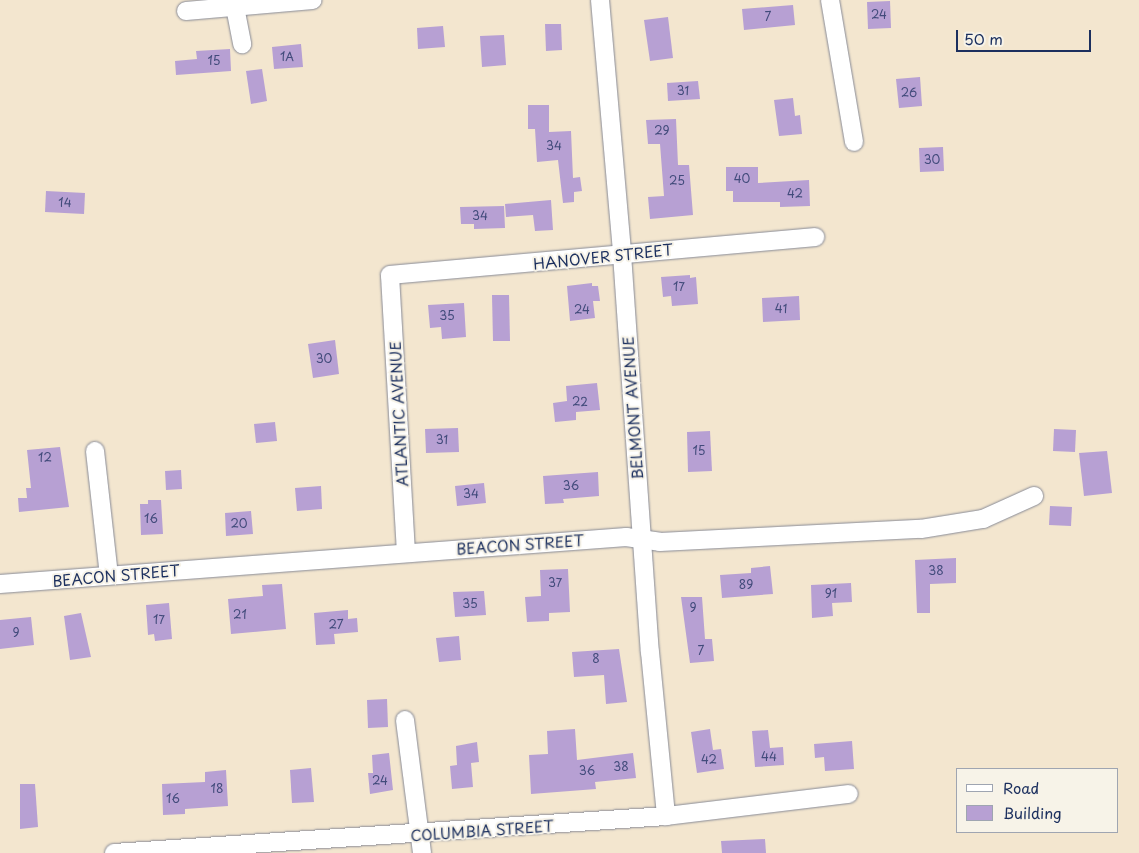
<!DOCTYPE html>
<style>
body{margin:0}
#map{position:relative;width:1139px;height:853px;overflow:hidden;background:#f3e6cf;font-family:"Playpen Sans",sans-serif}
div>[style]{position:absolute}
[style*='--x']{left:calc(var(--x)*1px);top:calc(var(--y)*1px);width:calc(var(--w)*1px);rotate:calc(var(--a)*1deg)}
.building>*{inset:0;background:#b7a0d3}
.roads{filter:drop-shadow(0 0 1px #878a96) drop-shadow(0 0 1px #878a96)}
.minor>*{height:18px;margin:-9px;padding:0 9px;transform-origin:9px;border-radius:9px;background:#fff}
span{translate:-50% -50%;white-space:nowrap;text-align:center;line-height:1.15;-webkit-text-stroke:4px #f7f3e8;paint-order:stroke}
.number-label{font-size:12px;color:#424b7b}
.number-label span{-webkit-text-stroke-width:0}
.street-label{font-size:15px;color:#1b2f5e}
.legend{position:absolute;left:956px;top:768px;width:162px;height:65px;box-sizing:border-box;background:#f7f3e8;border:1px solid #9fa5b1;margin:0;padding:6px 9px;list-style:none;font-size:15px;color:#1b2f5e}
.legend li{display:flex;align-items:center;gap:10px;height:25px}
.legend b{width:25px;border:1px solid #9fa5b1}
.scale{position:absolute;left:956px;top:30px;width:135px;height:22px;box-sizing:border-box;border:2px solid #1b2f5e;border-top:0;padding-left:6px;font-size:15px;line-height:18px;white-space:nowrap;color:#1b2f5e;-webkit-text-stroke:4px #f7f3e8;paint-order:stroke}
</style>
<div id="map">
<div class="building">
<i style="clip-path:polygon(890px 1px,891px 28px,868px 29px,867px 2px)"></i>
<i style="clip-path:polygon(793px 5px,795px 25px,744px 30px,742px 9px)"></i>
<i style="clip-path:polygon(668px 17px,673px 58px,650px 61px,644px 20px)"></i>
<i style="clip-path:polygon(545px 24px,561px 24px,562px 50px,546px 51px)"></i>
<i style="clip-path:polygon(443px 26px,445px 47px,418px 49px,417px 28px)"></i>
<i style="clip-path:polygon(504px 35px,506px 65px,482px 67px,480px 36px)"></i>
<i style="clip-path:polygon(301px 44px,303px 67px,274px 69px,272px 47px)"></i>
<i style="clip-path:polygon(230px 49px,231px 71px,176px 75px,175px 61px,197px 59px,196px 51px)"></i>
<i style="clip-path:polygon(262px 69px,267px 101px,251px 104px,246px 71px)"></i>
<i style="clip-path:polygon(920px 77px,922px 106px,899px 108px,896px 79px)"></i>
<i style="clip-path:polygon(698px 81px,700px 99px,668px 101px,667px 83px)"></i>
<i style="clip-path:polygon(793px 98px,795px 116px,800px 115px,802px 134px,779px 136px,774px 100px)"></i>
<i style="clip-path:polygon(528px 105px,549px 105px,549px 132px,571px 131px,573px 178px,580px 177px,582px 191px,574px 192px,574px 202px,563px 203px,558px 160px,537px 162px,535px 129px,528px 129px)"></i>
<i style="clip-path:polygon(676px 119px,678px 165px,689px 165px,693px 215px,650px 219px,648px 197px,664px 196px,660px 144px,648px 144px,646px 120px)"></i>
<i style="clip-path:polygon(943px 147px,944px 171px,920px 172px,919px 148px)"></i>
<i style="clip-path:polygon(726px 167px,758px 167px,758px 183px,809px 180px,810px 206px,780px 207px,780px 202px,733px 202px,733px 191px,726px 191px)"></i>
<i style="clip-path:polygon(46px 191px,85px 193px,84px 214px,45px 212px)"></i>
<i style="clip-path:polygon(551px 200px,553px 230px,535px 231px,533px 215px,506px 217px,505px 204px)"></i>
<i style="clip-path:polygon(504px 206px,505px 228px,474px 229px,474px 224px,461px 224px,460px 207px)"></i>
<i style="clip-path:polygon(690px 275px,690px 278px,696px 277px,698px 304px,672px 306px,671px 296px,663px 297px,661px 277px)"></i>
<i style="clip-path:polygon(592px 283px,592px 286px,598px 286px,600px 301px,593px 301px,595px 318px,570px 321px,567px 286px)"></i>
<i style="clip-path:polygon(492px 295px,509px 295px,510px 341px,493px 341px)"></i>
<i style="clip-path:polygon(799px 296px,800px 320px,763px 322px,762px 298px)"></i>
<i style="clip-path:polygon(464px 303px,466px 337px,442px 339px,441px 327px,430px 328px,428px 305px)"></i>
<i style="clip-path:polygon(335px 340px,339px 374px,313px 378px,308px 344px)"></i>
<i style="clip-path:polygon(597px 383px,600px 410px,576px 412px,576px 420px,555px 422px,553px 403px,567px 401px,566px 386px)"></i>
<i style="clip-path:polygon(275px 422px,277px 441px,256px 443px,254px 424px)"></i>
<i style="clip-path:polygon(458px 428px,459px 452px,426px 453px,425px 429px)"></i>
<i style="clip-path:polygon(1054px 429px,1076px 430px,1075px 452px,1053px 451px)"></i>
<i style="clip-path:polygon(710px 431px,712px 471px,688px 472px,687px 432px)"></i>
<i style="clip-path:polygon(60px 447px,69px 507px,19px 512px,18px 498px,27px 498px,26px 488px,31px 488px,27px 450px)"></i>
<i style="clip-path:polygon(1107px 451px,1112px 493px,1084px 496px,1079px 453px)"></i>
<i style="clip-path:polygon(181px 470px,182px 489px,166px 490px,165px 471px)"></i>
<i style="clip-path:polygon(598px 472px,599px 496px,563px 499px,564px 503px,545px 504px,543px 476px)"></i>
<i style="clip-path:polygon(484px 483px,486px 503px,457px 506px,455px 486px)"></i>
<i style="clip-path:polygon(321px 486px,322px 509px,297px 511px,295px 488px)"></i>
<i style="clip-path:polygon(148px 500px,161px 500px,163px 534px,141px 535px,140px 504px,148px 504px)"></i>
<i style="clip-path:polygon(1050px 506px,1072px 507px,1071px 526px,1049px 525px)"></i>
<i style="clip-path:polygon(251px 511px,253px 534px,226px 536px,225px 513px)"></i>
<i style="clip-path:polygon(956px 558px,956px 583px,930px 584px,930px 613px,917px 613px,915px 560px)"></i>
<i style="clip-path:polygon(770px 566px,773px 594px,722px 598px,720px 575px,751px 573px,751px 568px)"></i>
<i style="clip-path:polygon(568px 569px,570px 612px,549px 613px,549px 621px,527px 622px,525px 597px,541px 596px,540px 570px)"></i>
<i style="clip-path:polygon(851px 583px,852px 602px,832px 603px,833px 616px,812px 618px,811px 585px)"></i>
<i style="clip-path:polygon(282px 584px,286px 629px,231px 634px,228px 599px,263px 596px,262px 585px)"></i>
<i style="clip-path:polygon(484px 591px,486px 615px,455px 617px,453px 592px)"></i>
<i style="clip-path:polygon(681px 597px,702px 597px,705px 639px,712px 639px,714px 661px,690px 663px)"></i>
<i style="clip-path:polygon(169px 603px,172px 639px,155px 641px,154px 634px,148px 635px,146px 605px)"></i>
<i style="clip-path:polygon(348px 610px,348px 619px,357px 618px,358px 632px,334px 634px,335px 644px,316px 645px,314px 613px)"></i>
<i style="clip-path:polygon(81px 613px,91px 657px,70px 660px,64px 616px)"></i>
<i style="clip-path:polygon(31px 617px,34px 645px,0 649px,0 620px)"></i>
<i style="clip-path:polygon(459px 636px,461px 660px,439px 662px,436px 638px)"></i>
<i style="clip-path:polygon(619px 649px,627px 702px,606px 704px,604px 675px,574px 677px,572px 652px)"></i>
<i style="clip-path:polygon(387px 699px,388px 727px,368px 728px,367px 700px)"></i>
<i style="clip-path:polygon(575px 729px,577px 760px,633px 753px,636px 778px,595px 782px,596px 789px,531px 794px,529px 755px,548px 754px,547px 731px)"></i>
<i style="clip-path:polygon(710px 729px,713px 750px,721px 749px,724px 769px,697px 773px,691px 732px)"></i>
<i style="clip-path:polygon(768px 730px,770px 748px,783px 747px,784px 765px,755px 767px,752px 731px)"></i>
<i style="clip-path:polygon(852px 741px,854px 769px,825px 771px,824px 757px,815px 758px,814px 744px)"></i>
<i style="clip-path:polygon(477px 742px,479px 762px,471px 763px,473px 787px,452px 789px,450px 766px,457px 765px,456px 746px)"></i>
<i style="clip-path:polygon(389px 753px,393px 790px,370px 794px,368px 773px,373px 773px,372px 755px)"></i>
<i style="clip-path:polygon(311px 768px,314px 802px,292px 803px,290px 770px)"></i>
<i style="clip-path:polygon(226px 770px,228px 806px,185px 809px,185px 814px,163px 815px,162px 784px,205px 782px,205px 772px)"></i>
<i style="clip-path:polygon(20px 784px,35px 784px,38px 827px,20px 829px)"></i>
<i style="clip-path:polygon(765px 839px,766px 853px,722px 853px,721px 841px)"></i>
</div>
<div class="roads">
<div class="minor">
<i style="--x:600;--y:0;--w:255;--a:85"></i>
<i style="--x:622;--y:254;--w:399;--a:86"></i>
<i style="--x:650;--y:652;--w:165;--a:84.4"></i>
<i style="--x:830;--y:0;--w:144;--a:80.4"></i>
<i style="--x:235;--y:7;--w:38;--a:79"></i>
<i style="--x:186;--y:11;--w:127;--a:-5"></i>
<i style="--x:95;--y:451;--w:125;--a:83.6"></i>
<i style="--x:406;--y:553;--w:278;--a:-93.3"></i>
<i style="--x:390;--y:275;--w:427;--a:-5.1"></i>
<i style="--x:0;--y:584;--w:628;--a:-4.29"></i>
<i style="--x:626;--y:537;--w:34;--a:8"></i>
<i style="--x:660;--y:542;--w:261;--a:-2.9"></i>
<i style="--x:921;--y:529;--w:63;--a:-9.2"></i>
<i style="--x:983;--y:519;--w:56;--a:-24.3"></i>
<i style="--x:405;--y:720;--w:134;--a:82.7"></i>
<i style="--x:114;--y:853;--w:553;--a:-3.83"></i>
<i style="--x:666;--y:816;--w:184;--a:-6.9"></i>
</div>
</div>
<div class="number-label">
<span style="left:879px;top:15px">24</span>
<span style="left:768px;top:17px">7</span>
<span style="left:287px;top:57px">1A</span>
<span style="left:214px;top:61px">15</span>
<span style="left:683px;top:91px">31</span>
<span style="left:909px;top:93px">26</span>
<span style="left:662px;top:131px">29</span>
<span style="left:554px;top:146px">34</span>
<span style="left:932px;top:160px">30</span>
<span style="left:742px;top:179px">40</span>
<span style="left:677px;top:181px">25</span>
<span style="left:795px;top:194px">42</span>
<span style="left:65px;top:203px">14</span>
<span style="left:480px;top:216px">34</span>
<span style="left:679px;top:287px">17</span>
<span style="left:781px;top:309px">41</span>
<span style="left:582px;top:310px">24</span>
<span style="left:447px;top:316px">35</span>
<span style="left:324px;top:359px">30</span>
<span style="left:580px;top:402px">22</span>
<span style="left:442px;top:440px">31</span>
<span style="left:699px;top:451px">15</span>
<span style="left:45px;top:458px">12</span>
<span style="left:571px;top:486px">36</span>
<span style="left:471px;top:494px">34</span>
<span style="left:151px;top:519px">16</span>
<span style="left:239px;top:524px">20</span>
<span style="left:936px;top:571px">38</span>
<span style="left:555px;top:583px">37</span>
<span style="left:746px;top:585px">89</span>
<span style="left:831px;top:594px">91</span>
<span style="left:470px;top:604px">35</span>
<span style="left:693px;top:608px">9</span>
<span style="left:240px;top:615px">21</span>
<span style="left:159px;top:620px">17</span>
<span style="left:336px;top:625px">27</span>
<span style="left:16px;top:633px">9</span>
<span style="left:701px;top:651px">7</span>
<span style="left:596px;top:659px">8</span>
<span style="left:769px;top:757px">44</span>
<span style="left:709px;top:760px">42</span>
<span style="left:621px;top:767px">38</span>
<span style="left:587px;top:771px">36</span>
<span style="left:380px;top:781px">24</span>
<span style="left:217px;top:789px">18</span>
<span style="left:173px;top:799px">16</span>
</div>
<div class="street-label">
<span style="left:603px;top:256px;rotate:-6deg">HANOVER STREET</span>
<span style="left:632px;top:408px;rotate:-94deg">BELMONT AVENUE</span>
<span style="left:398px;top:414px;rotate:-93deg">ATLANTIC AVENUE</span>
<span style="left:520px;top:544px;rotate:-4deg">BEACON STREET</span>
<span style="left:116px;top:575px;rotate:-5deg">BEACON STREET</span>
<span style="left:482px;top:830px;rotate:-4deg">COLUMBIA STREET</span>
</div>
<ul class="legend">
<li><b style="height:6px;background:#fff"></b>Road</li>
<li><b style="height:14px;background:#b7a0d3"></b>Building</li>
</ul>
<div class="scale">50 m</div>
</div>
